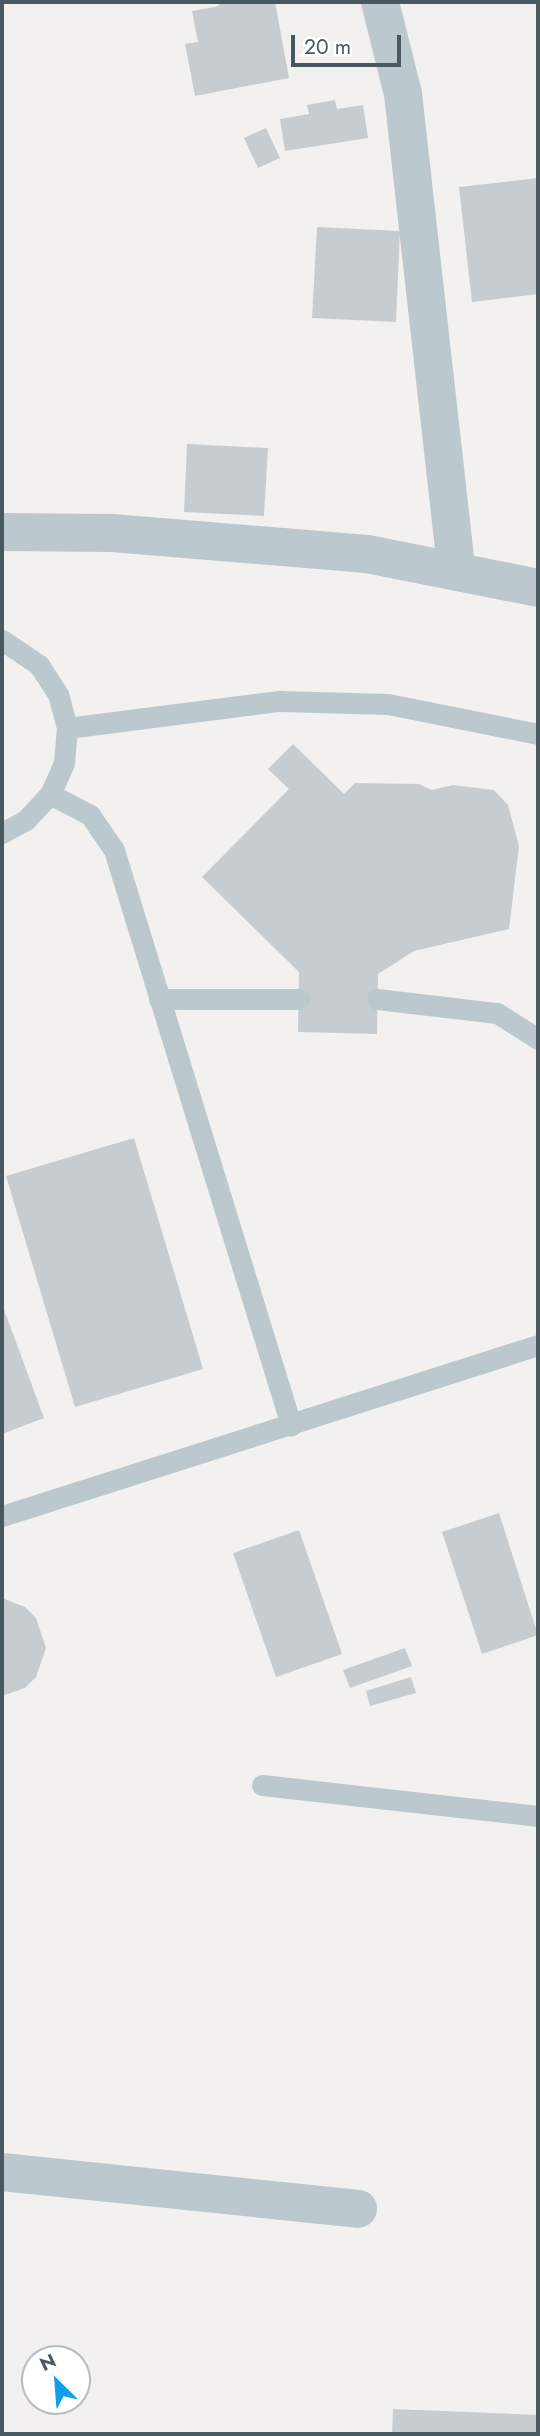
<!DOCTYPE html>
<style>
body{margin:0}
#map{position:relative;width:540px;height:2436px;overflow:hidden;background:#f3f0f0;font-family:Jost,sans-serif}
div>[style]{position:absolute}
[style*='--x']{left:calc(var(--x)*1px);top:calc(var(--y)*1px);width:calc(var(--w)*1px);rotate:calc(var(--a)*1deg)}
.building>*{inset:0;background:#c7ccd0}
.lane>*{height:21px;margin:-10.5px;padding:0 10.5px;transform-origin:10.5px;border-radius:10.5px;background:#bbc8cd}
.street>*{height:38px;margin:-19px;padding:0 19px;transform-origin:19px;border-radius:19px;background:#bbc8cd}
span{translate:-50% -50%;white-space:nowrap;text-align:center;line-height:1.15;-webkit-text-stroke:7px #fff;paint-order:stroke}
.frame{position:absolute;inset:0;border:4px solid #47585e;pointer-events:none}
.north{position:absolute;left:21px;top:2345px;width:70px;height:70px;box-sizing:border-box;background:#fff;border:2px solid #b5bcbf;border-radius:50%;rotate:335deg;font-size:19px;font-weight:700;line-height:28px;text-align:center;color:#47585e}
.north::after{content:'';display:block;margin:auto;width:24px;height:32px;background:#119eeb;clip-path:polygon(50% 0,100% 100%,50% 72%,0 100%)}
.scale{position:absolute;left:291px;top:35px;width:110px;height:32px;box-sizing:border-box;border:4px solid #47585e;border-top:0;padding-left:9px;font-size:21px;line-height:24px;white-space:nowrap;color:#47585e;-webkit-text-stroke:5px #fff;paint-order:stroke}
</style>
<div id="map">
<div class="building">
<i style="clip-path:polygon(218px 2px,275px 2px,289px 78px,195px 96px,185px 44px,198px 42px,192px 11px,219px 6px)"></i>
<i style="clip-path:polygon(335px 100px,337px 109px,363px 105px,368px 138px,285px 151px,280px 119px,309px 114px,307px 105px)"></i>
<i style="clip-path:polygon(266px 128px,280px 158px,258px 168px,244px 138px)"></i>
<i style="clip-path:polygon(538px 178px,538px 294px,472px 302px,459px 187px)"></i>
<i style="clip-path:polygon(317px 227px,400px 231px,396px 322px,312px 318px)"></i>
<i style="clip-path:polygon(187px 444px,268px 448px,264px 516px,184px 512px)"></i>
<i style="clip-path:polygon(293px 744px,344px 794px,355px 783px,419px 784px,432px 790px,453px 785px,494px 790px,508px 805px,519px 846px,509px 929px,414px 951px,378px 974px,377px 1034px,298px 1032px,299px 972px,202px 877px,289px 789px,268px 769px)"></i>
<i style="clip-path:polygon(134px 1138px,203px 1369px,75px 1407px,6px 1176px)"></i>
<i style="clip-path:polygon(2px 1304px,44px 1418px,2px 1434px)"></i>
<i style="clip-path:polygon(499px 1513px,538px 1635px,482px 1654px,442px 1532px)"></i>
<i style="clip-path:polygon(299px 1530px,342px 1654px,276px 1677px,233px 1553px)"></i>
<i style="clip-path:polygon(2px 1598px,25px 1607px,36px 1618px,46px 1648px,36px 1677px,25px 1688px,2px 1696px)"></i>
<i style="clip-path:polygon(405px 1648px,412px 1666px,350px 1688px,343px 1670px)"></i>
<i style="clip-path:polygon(411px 1677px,416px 1693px,370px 1706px,366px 1691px)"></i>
<i style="clip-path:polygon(393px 2409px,538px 2415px,538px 2434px,392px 2434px)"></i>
</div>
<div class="lane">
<i style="--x:2;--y:640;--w:45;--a:34"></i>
<i style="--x:39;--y:665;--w:35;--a:57"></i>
<i style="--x:58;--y:694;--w:35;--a:75"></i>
<i style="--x:67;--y:728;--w:35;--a:95"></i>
<i style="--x:64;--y:763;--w:34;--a:114"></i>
<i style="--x:50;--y:794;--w:35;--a:133"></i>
<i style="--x:26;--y:820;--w:27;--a:152"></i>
<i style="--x:67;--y:728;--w:214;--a:-7.3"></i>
<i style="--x:279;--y:701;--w:109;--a:1.6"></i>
<i style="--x:388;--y:704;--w:153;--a:11.3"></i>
<i style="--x:50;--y:794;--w:45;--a:27.7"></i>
<i style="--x:90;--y:815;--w:42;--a:55.6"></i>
<i style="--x:114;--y:850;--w:602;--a:72.89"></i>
<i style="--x:159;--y:999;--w:140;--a:0"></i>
<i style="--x:377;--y:999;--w:121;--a:6.7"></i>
<i style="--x:497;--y:1013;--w:49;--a:32.4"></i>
<i style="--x:2;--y:1516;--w:563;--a:-17.69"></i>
<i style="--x:262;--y:1785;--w:278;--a:6.4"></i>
</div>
<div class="street">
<i style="--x:380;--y:2;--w:95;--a:76"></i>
<i style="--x:403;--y:94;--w:481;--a:83.6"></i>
<i style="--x:2;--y:532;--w:110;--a:0.5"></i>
<i style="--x:112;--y:533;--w:256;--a:4.7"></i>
<i style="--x:367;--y:554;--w:174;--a:11.2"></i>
<i style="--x:2;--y:2172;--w:358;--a:5.9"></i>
</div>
<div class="frame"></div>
<div class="north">N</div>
<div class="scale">20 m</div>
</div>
